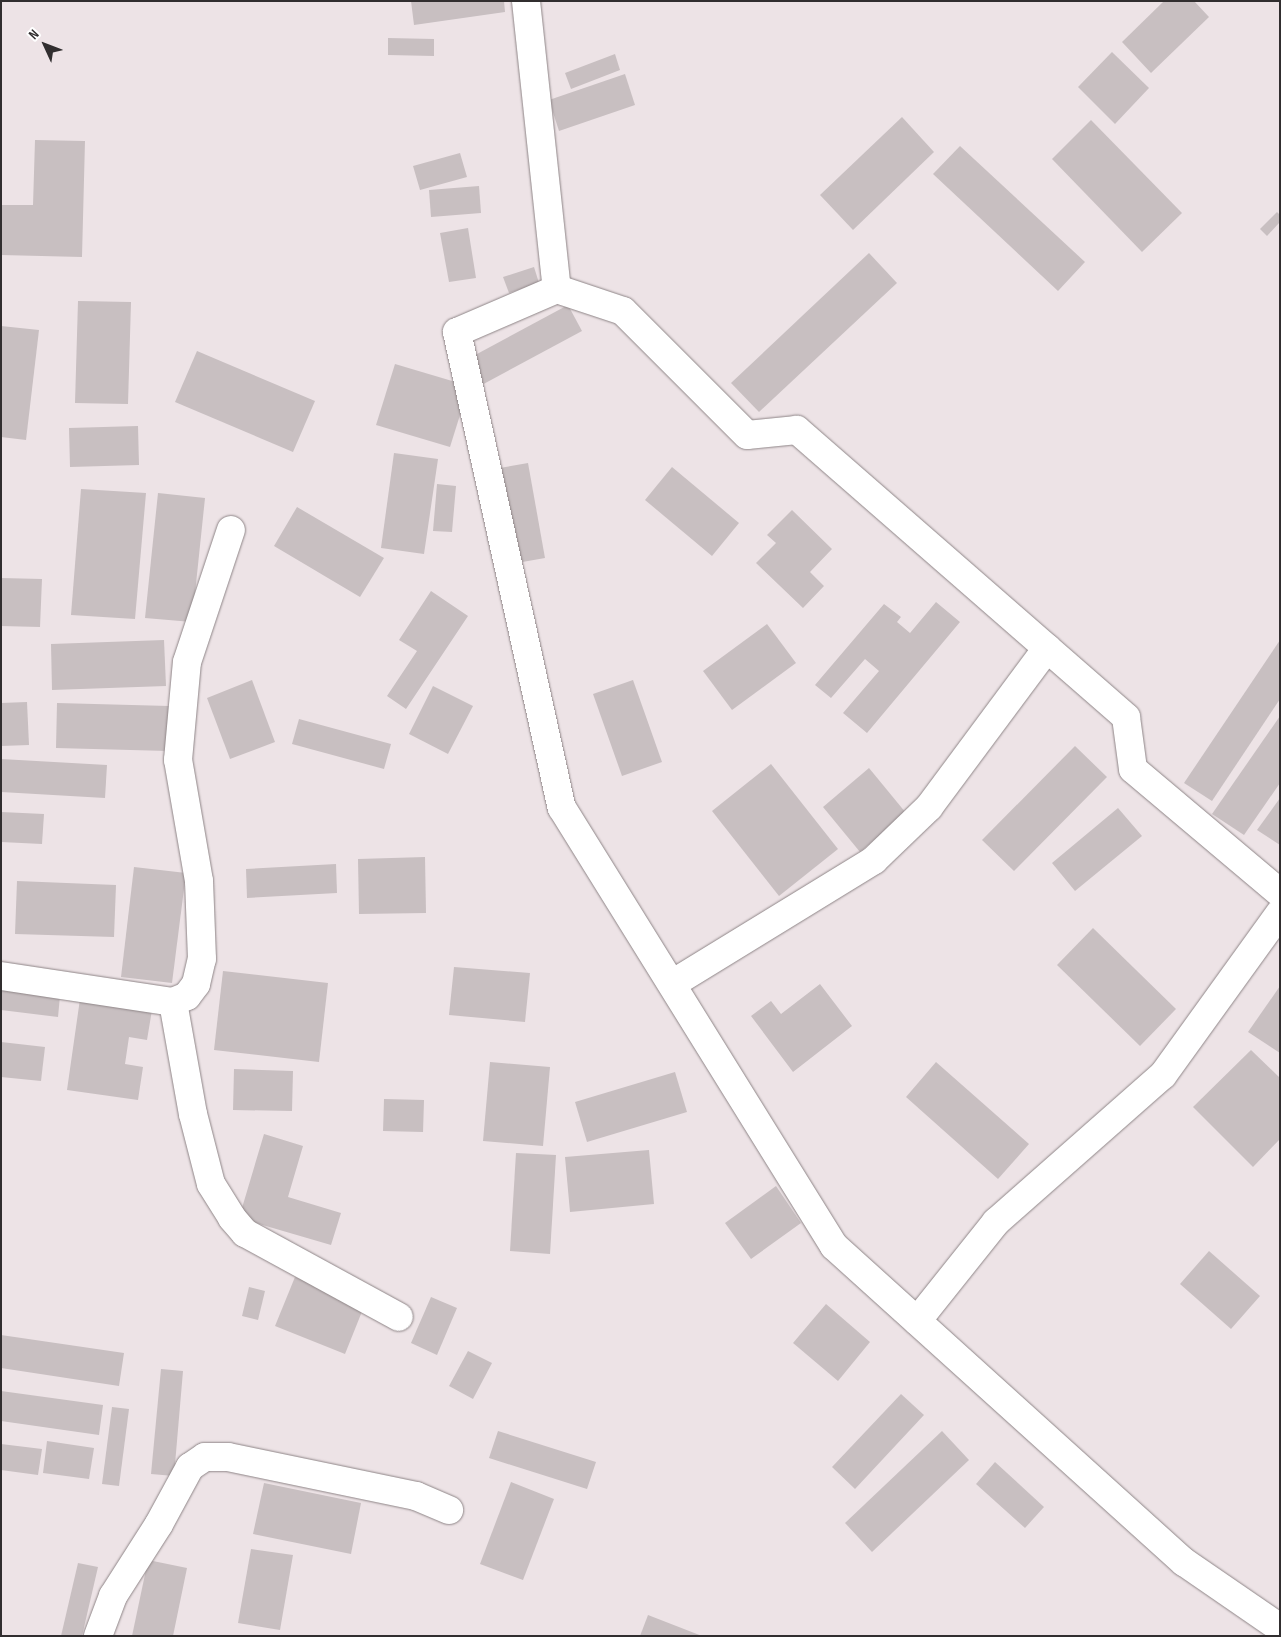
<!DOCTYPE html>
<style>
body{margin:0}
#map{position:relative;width:1281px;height:1637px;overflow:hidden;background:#ede3e6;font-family:"Sofia Sans Condensed",sans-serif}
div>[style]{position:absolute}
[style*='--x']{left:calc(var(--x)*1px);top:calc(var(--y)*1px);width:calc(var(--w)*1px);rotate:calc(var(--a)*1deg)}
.building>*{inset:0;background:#c8bfc1}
.roads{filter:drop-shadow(0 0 1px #8e8587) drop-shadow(0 0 1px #8e8587)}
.minor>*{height:28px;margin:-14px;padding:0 14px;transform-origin:14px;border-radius:14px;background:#fff}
span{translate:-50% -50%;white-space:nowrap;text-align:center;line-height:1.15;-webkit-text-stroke:5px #fff;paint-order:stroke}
.frame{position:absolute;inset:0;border:2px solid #312e2f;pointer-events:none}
.north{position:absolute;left:20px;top:20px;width:50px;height:50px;-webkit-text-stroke:4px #fff;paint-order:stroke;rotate:313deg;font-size:14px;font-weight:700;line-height:20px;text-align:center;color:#312e2f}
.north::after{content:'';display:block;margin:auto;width:18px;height:22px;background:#312e2f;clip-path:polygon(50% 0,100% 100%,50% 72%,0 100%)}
</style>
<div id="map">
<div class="building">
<i style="clip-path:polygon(411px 1px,504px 1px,505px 12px,414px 25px)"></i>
<i style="clip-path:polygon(1164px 1px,1194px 1px,1209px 17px,1151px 73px,1122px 42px)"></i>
<i style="clip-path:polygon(388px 38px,434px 39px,434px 56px,388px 55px)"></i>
<i style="clip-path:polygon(1112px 52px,1149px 88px,1115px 124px,1078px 87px)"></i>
<i style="clip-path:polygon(615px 54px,620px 70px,571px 89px,565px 73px)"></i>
<i style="clip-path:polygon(625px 74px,635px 105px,559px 131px,549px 100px)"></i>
<i style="clip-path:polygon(902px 117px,934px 152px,853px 230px,820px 195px)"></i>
<i style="clip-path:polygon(1091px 120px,1182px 213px,1142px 252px,1052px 159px)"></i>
<i style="clip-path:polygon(35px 140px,85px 141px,82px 257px,1px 255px,1px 205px,33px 205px)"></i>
<i style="clip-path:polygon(960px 146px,1085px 262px,1058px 291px,933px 174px)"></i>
<i style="clip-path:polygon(460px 153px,467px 177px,420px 190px,413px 166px)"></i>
<i style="clip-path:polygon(479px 186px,481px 213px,431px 217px,429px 190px)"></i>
<i style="clip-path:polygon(1277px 212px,1280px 215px,1280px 222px,1267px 236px,1260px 229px)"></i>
<i style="clip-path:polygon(468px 228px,476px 278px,449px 282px,440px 233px)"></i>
<i style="clip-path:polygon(869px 253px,897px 283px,759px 412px,731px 383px)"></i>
<i style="clip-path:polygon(534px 267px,539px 283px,509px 293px,503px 277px)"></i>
<i style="clip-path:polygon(78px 301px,131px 302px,128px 404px,75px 403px)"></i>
<i style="clip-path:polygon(568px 305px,582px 331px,478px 387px,464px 361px)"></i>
<i style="clip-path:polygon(1px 326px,39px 330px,26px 440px,1px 437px)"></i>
<i style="clip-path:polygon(197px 351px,315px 401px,293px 452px,175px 402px)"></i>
<i style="clip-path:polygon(395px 364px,469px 386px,450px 447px,376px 425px)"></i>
<i style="clip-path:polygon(138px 426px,139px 465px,70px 467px,69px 428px)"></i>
<i style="clip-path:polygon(394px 453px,438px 459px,424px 554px,381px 548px)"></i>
<i style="clip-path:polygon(528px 463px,545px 558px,511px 564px,494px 469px)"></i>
<i style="clip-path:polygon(672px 467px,739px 523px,712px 556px,645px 500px)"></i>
<i style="clip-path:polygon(437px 484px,456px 486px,452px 532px,433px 531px)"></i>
<i style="clip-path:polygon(81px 489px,146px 493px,135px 619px,71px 615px)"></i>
<i style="clip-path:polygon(158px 493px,205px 498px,192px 622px,145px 618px)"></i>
<i style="clip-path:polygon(297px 507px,384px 558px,360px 597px,274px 546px)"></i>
<i style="clip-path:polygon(792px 510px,832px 549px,810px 572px,824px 586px,803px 608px,756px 563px,776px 543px,767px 535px)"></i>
<i style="clip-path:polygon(1px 578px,42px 579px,40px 627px,1px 626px)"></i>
<i style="clip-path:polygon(431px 591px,468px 616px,406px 709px,387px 696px,417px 651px,399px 640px)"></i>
<i style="clip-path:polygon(936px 602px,960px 622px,867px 733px,843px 713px,879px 671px,865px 659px,831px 698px,815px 685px,884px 604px,901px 617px,897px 622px,910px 633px)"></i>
<i style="clip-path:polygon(767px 624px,796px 663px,732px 710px,703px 671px)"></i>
<i style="clip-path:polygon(164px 640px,166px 686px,52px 690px,51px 644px)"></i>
<i style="clip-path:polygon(1280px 640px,1280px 699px,1212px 801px,1184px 783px)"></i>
<i style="clip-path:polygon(252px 680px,275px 742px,230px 759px,207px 698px)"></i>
<i style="clip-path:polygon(633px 680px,662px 762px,622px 776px,593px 694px)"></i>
<i style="clip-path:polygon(433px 686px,473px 706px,448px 754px,409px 734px)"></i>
<i style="clip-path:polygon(27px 702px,29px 745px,1px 746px,1px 703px)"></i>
<i style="clip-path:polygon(57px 703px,169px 706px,168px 751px,56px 748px)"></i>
<i style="clip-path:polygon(1280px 716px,1280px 783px,1244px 835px,1212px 814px)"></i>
<i style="clip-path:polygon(299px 719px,391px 744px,384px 769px,292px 744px)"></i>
<i style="clip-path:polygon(1075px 746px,1107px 777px,1014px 871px,982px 840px)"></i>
<i style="clip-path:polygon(1px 759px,107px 765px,105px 798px,1px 792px)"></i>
<i style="clip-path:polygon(771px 764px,838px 849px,779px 896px,712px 811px)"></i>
<i style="clip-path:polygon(869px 768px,906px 813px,860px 852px,823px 807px)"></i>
<i style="clip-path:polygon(1280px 798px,1280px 845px,1257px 830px)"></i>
<i style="clip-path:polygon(1118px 808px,1142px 836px,1075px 891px,1052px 863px)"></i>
<i style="clip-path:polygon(1px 812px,44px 814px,42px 844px,1px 842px)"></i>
<i style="clip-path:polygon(425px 857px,426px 913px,359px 914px,358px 859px)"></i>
<i style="clip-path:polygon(336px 864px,337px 893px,247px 898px,246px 869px)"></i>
<i style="clip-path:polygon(134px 867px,186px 873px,172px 983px,121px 977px)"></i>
<i style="clip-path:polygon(17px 881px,116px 885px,114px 937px,15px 934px)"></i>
<i style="clip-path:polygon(1093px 928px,1176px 1009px,1140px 1046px,1057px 965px)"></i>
<i style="clip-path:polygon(454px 967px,530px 973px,525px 1022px,449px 1015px)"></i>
<i style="clip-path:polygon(223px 971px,328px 983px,319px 1062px,214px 1050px)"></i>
<i style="clip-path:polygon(820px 984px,852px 1026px,793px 1072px,751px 1016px,771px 1001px,781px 1014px)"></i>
<i style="clip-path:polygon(1280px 986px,1280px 1053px,1248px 1032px)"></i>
<i style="clip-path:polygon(1px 989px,60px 996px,58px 1017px,1px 1010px)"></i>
<i style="clip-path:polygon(80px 999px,152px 1010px,147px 1040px,129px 1037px,125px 1064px,143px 1067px,138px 1100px,67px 1090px)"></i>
<i style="clip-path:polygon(1px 1042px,45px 1047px,41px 1081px,1px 1077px)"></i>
<i style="clip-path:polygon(1251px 1050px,1280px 1078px,1280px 1139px,1253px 1167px,1193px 1107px)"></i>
<i style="clip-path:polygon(490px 1062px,550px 1067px,543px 1146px,483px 1141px)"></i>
<i style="clip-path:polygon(936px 1062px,1029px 1144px,998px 1179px,906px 1097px)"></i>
<i style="clip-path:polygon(234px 1069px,293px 1071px,292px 1111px,233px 1110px)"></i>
<i style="clip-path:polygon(675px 1072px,687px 1112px,587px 1142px,575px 1102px)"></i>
<i style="clip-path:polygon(384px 1099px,424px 1100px,423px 1132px,383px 1131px)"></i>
<i style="clip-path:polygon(264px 1134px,303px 1146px,288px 1197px,341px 1213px,331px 1245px,239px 1218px)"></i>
<i style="clip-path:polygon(649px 1150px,654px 1204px,570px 1212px,565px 1157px)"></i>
<i style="clip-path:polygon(516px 1153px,556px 1155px,550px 1254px,510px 1251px)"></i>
<i style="clip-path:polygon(776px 1186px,801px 1223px,751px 1259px,725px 1223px)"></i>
<i style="clip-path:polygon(1209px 1251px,1260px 1296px,1231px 1329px,1180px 1284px)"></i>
<i style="clip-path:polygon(295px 1277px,365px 1304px,345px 1354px,275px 1326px)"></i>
<i style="clip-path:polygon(249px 1287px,265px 1291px,258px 1320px,242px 1316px)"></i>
<i style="clip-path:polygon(431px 1297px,457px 1308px,437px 1355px,411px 1343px)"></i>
<i style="clip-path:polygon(826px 1304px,870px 1342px,838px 1381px,793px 1343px)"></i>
<i style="clip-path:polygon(1px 1335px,124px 1353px,119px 1386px,1px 1368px)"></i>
<i style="clip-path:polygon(468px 1351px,492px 1363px,473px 1399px,449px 1386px)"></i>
<i style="clip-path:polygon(161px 1369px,183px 1371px,174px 1476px,151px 1474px)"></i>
<i style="clip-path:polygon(1px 1391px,103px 1405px,99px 1435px,1px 1421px)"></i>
<i style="clip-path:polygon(901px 1394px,924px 1415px,855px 1489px,832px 1467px)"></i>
<i style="clip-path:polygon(112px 1407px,129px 1409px,119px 1486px,102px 1484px)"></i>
<i style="clip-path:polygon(498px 1431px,596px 1462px,587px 1489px,489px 1458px)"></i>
<i style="clip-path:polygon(942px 1431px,969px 1460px,872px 1552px,845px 1523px)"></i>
<i style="clip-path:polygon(47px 1441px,94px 1448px,89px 1479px,43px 1473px)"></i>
<i style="clip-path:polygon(1px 1444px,42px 1449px,38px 1475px,1px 1470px)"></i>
<i style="clip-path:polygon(995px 1462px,1044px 1507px,1025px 1528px,976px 1484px)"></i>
<i style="clip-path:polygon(511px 1482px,554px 1499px,523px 1580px,480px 1564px)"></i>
<i style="clip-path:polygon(264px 1483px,361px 1503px,351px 1554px,253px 1534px)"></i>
<i style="clip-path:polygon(251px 1549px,293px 1555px,280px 1630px,238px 1623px)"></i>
<i style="clip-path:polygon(148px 1560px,187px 1568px,173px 1636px,132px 1636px)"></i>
<i style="clip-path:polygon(78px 1563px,98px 1567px,82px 1636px,61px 1636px)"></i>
<i style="clip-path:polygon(648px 1615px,702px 1636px,640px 1636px)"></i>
</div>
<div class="roads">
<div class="minor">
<i style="--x:526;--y:1;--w:290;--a:83.9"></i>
<i style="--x:1280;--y:893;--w:192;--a:-139.9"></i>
<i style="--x:1133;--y:769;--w:52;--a:-97.7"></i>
<i style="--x:1126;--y:717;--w:437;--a:-138.9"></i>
<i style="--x:797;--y:430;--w:50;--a:174.3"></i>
<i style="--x:747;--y:435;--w:175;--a:-135"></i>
<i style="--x:623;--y:311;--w:70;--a:-161.6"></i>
<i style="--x:557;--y:289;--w:109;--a:156.7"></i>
<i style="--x:457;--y:332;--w:487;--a:77.6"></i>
<i style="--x:562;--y:808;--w:516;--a:58.16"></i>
<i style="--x:834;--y:1246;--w:472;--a:42.1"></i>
<i style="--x:1184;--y:1562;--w:116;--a:34.5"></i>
<i style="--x:1;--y:976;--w:174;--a:8.6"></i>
<i style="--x:173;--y:1002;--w:15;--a:-23"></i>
<i style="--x:187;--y:996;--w:15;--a:-53"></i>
<i style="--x:196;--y:984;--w:26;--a:-77"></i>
<i style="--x:202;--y:959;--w:78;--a:-92.2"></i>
<i style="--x:199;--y:881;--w:123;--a:-99.8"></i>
<i style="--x:178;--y:760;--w:98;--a:-84.8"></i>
<i style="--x:187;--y:662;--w:139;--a:-71.6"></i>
<i style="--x:672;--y:984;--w:237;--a:-31.5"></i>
<i style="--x:874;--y:860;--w:76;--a:-43.9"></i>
<i style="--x:929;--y:807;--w:198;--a:-53.4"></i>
<i style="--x:173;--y:1002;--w:114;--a:79.9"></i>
<i style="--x:193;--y:1114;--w:72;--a:75.6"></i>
<i style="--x:211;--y:1184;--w:40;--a:58"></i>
<i style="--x:232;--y:1218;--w:20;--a:49"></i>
<i style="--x:245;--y:1233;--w:175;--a:28.6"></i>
<i style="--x:917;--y:1321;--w:127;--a:-51.4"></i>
<i style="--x:996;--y:1222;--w:222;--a:-41.4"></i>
<i style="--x:1163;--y:1075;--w:200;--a:-54.2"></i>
<i style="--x:98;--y:1636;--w:43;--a:-69.4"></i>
<i style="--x:113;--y:1596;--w:85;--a:-57.4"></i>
<i style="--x:159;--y:1524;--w:65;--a:-61.5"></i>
<i style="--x:190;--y:1467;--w:18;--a:-34"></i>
<i style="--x:205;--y:1457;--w:23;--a:0"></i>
<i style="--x:228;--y:1457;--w:192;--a:11.7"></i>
<i style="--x:416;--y:1496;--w:36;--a:23"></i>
</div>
</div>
<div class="frame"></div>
<div class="north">N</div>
</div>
